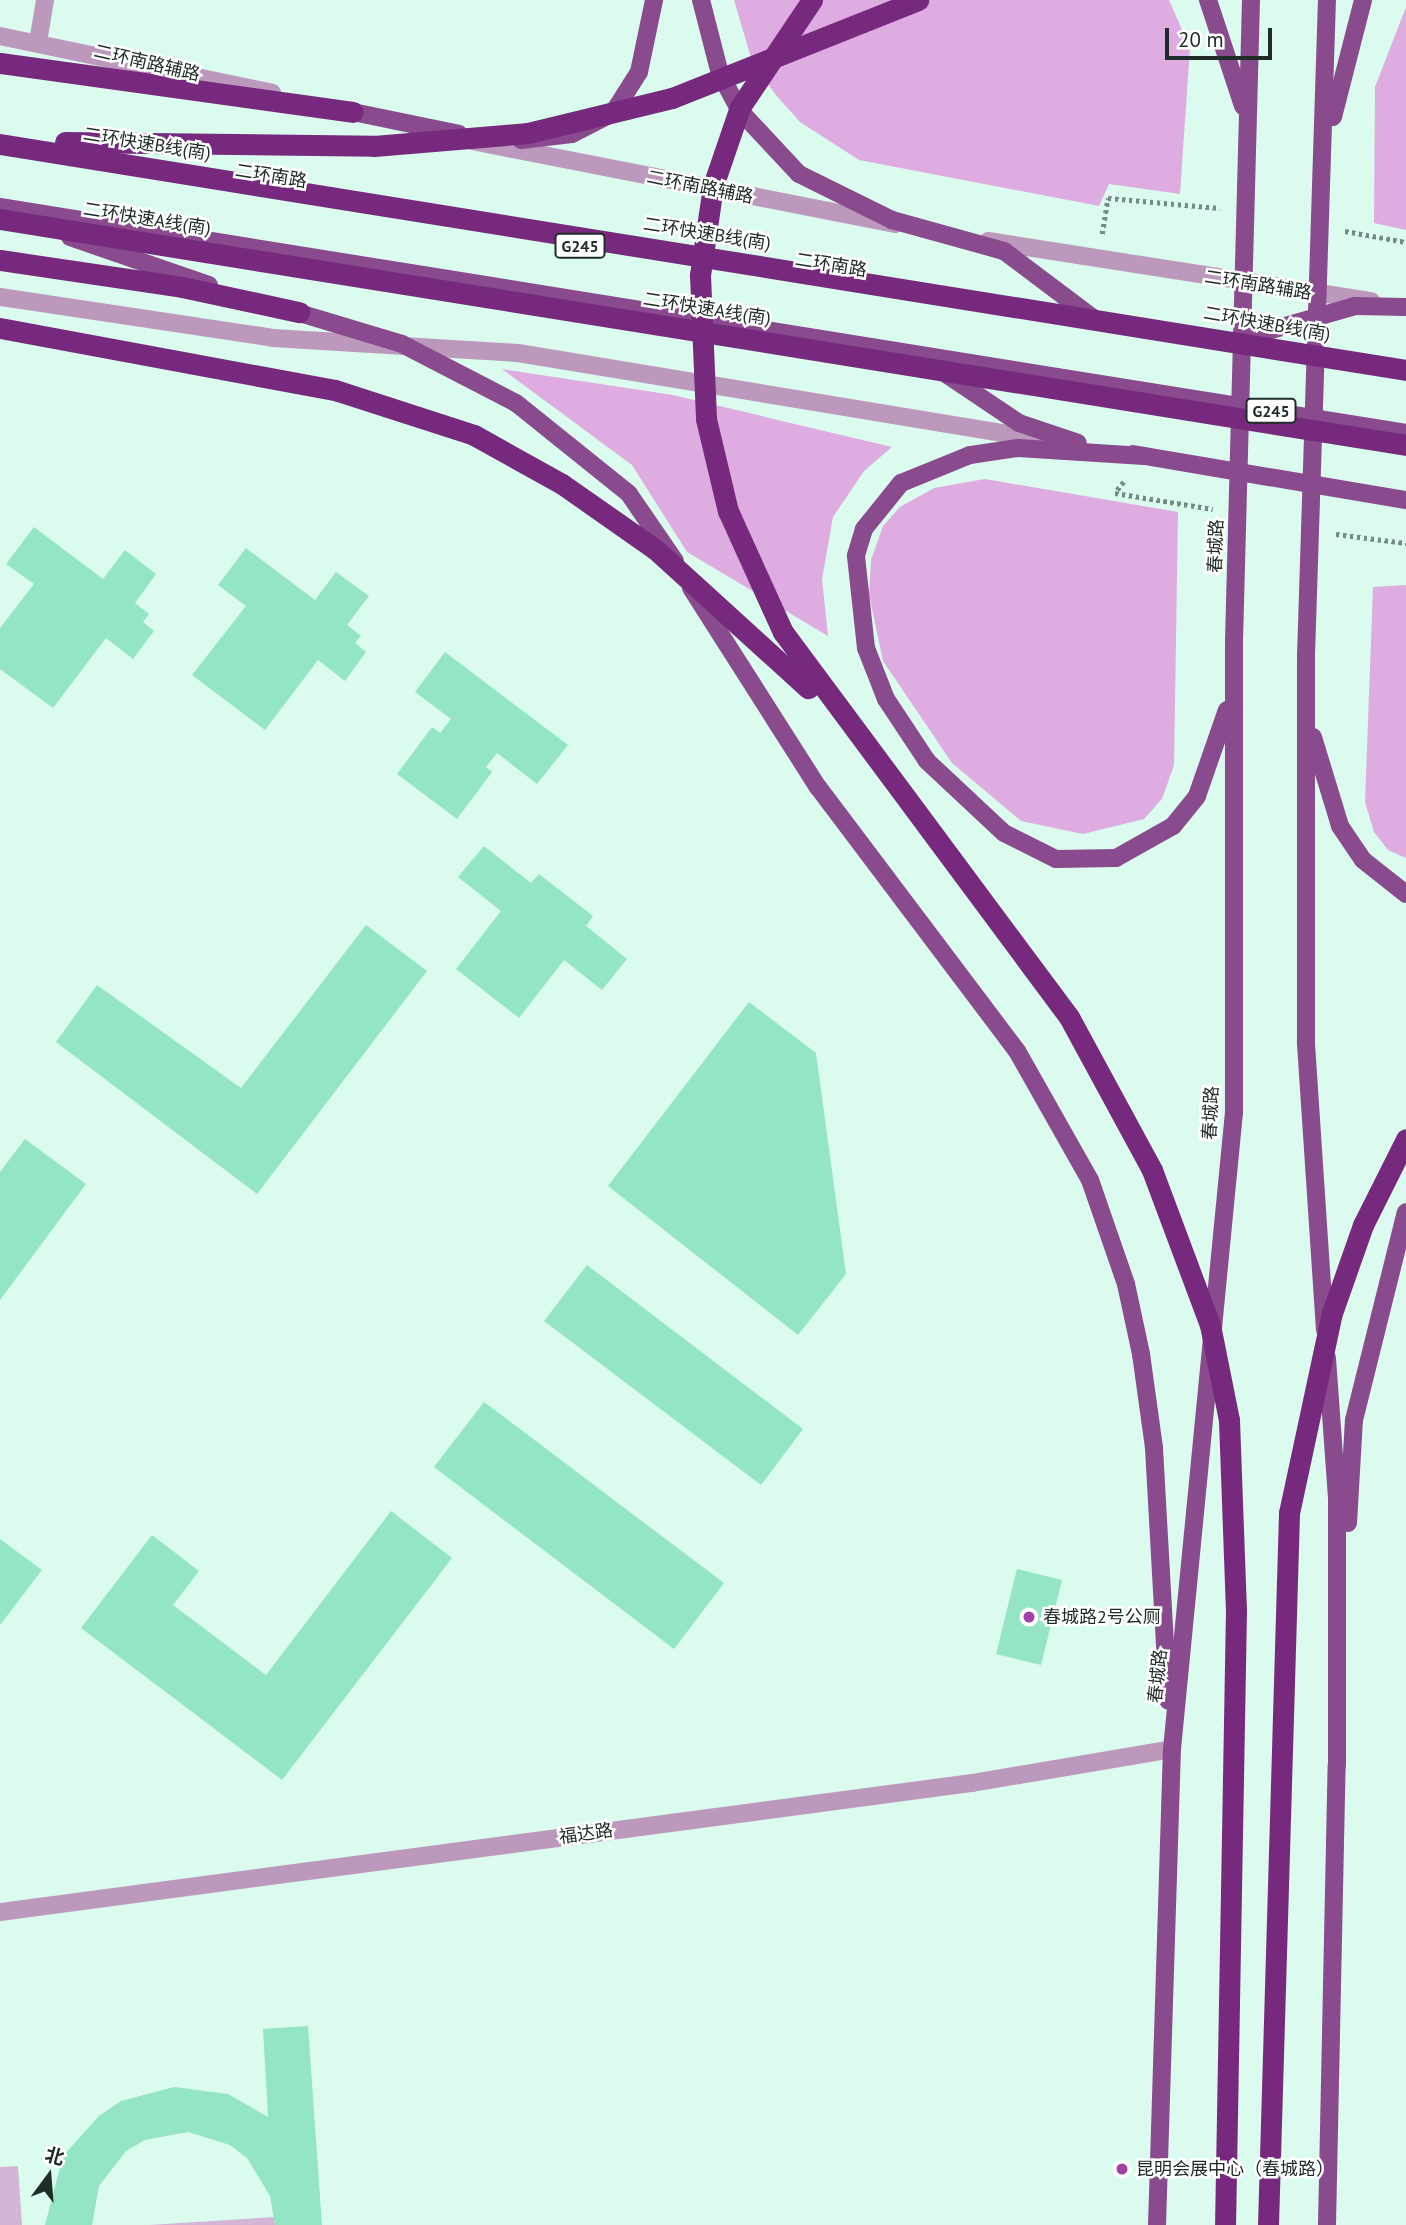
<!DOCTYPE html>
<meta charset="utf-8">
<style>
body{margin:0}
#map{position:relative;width:1406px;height:2225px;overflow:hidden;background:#dbfbee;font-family:"PT Sans","Noto Sans SC",sans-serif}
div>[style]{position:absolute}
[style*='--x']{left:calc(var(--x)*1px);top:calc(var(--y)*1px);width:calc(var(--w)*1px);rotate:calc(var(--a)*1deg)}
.green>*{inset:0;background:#d4b5d5}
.forest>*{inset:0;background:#deace0}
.building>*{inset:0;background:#94e4c6}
.path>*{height:4.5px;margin-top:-2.25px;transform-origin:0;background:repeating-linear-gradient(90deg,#768b82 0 3.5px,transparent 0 7px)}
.minor>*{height:18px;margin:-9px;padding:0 9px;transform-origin:9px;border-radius:9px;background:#bc98bd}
.major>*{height:18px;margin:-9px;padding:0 9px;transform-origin:9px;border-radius:9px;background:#8a4a8e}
.highway>*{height:21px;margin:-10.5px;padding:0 10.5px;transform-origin:10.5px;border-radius:10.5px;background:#772a7d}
.dots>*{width:19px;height:19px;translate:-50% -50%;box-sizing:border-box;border:4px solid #fff;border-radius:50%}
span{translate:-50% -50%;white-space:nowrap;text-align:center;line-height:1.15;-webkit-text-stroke:5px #fff;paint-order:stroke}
.shield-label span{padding:2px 5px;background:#fff;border:2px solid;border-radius:5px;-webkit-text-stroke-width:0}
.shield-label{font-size:16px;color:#202c27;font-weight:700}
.street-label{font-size:18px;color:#202c27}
.poi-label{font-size:18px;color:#202c27}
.left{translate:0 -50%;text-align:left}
.north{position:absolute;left:14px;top:2141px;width:70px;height:70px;-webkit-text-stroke:5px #fff;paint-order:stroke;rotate:16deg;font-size:19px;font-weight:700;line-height:28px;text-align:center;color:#202c27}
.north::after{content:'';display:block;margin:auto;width:24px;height:32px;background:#202c27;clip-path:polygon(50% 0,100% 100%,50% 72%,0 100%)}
.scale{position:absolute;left:1165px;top:28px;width:107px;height:32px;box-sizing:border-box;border:4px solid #202c27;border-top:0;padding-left:9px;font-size:21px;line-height:24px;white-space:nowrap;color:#202c27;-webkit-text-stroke:5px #fff;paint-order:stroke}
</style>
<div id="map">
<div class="green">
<i style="clip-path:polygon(18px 2166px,22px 2225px,0 2225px,0 2167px)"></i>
<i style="clip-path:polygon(274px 2217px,275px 2225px,149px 2225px)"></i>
</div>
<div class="forest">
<i style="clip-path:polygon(734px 0,1169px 0,1190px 48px,1180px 194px,1109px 184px,1099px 206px,859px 160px,800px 122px,775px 94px,752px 61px)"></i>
<i style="clip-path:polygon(1406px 7px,1406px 230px,1374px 223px,1375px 87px)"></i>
<i style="clip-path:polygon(502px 369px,673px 395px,892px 447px,864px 471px,833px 517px,822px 579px,828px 636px,687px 552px,632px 465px)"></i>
<i style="clip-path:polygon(985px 479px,1178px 512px,1174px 765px,1162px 799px,1144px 819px,1083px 834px,1021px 821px,952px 763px,883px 661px,869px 594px,871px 560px,883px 526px,900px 507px,934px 488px)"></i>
<i style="clip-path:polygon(1406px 585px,1406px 858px,1388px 850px,1374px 832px,1365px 802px,1373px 587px)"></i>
</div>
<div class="building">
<i style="clip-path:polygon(34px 527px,103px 579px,125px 550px,156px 574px,135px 603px,149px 614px,143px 622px,154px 631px,133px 659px,106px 638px,53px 708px,0 669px,0 628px,34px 584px,6px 564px)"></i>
<i style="clip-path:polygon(246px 548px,315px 600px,336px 572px,369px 596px,347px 625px,361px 636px,355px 643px,366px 652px,345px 681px,318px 660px,265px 730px,192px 675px,246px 606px,218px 585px)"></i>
<i style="clip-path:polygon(445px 652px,568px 745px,537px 784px,497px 753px,486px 767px,492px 772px,457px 819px,397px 774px,432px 727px,440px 733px,451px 719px,415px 692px)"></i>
<i style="clip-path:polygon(484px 846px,531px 883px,539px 874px,593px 916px,586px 926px,627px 959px,602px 990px,564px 960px,519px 1018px,456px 969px,501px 911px,458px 877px)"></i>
<i style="clip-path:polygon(366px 925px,427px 971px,257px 1194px,56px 1042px,97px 985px,241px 1088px)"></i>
<i style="clip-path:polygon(749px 1002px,816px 1053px,846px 1274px,798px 1335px,608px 1186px)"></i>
<i style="clip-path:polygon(25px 1139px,86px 1184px,0 1300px,0 1172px)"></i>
<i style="clip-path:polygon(587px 1265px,803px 1429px,761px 1485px,544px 1321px)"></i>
<i style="clip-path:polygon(484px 1402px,724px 1583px,674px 1649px,434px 1467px)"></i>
<i style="clip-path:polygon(391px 1511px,452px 1558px,282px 1780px,81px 1628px,152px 1535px,199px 1571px,173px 1605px,266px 1675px)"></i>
<i style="clip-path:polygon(0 1539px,42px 1570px,0 1625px)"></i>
<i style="clip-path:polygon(1017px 1569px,1062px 1580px,1041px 1665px,996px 1654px)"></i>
<i style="clip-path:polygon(308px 2026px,322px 2225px,275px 2225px,270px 2196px,247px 2158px,230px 2145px,188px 2132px,145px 2140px,126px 2151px,99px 2186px,92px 2225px,45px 2225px,63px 2156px,99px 2116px,121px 2101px,174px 2087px,228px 2094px,268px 2117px,263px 2029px)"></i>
</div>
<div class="path">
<i style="--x:1345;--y:231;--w:62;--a:10.2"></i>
<i style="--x:1102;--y:234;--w:36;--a:-81"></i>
<i style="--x:1108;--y:198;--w:112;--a:5.1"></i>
<i style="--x:1124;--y:482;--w:14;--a:129"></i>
<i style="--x:1115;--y:493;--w:99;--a:9.3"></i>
<i style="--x:1336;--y:534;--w:71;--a:7.3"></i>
</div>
<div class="minor">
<i style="--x:0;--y:36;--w:278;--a:11.8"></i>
<i style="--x:38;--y:42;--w:43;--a:-80.5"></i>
<i style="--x:472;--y:141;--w:431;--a:11.1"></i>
<i style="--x:988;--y:241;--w:388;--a:8.9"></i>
<i style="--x:0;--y:297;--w:276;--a:8.5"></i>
<i style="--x:273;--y:338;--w:245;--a:3.5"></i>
<i style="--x:518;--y:353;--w:552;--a:9.38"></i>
<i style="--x:0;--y:1912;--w:981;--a:-7.56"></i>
<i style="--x:972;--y:1783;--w:203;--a:-9.6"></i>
</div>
<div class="major">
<i style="--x:701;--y:0;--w:76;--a:75.6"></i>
<i style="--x:720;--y:74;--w:42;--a:61.6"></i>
<i style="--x:740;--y:111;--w:86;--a:46.9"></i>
<i style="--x:799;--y:174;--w:104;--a:26.3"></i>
<i style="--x:892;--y:220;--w:116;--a:15.5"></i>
<i style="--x:1004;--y:251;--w:111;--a:37"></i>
<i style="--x:1208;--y:0;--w:112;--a:71.7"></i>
<i style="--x:353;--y:112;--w:108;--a:11.7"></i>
<i style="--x:1333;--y:117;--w:121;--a:-75.6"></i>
<i style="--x:521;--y:140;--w:51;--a:-6.7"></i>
<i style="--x:572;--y:134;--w:46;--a:-27.1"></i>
<i style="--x:613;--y:113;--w:49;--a:-57.6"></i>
<i style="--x:639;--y:72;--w:74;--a:-78.2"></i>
<i style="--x:0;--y:207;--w:1424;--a:9.13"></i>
<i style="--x:70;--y:237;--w:147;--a:19.1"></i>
<i style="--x:286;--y:309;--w:121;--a:16.8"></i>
<i style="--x:402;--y:344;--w:128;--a:27.4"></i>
<i style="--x:516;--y:403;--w:145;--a:38.8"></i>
<i style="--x:629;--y:494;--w:81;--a:55.5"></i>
<i style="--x:1236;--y:340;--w:124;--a:-15.9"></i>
<i style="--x:1355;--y:306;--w:51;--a:1.1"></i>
<i style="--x:946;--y:374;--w:88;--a:33.9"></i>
<i style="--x:1019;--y:423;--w:62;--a:18.7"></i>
<i style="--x:1133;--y:454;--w:277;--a:9.6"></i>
<i style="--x:1144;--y:456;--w:126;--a:-176.4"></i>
<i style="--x:1018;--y:448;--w:49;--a:171.7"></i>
<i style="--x:970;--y:455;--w:74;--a:157.9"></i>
<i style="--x:901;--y:483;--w:59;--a:128.8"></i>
<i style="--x:864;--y:529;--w:28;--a:107"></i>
<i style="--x:856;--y:556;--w:93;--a:83.8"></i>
<i style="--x:866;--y:648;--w:55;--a:68.6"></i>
<i style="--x:886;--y:699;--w:74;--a:56.5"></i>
<i style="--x:927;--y:761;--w:105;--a:43.1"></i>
<i style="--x:1004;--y:833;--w:58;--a:26.6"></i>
<i style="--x:1056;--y:859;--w:60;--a:-1"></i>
<i style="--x:1116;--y:858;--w:65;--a:-29.3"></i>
<i style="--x:1173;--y:826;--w:38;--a:-51"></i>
<i style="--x:1197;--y:796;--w:91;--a:-70.8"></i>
<i style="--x:691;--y:588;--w:236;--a:57.5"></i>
<i style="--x:818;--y:787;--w:331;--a:53"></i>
<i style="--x:1017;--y:1051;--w:148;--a:60.5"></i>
<i style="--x:1090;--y:1180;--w:110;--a:70.9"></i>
<i style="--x:1126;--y:1284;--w:72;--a:77.9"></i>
<i style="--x:1141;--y:1354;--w:95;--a:82.1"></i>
<i style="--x:1154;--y:1448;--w:253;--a:86.8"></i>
<i style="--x:1313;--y:737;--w:93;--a:73.1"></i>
<i style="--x:1340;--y:826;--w:41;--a:55.9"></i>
<i style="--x:1363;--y:860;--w:55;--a:38.3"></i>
<i style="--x:1325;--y:1330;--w:289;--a:-93.8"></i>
<i style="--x:1306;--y:1042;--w:386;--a:-90"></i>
<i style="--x:1306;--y:656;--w:656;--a:-88.17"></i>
<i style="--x:1348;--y:1523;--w:103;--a:-86.7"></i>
<i style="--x:1354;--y:1420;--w:214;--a:-76"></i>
<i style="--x:1157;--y:2225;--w:476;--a:-88.2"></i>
<i style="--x:1172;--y:1749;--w:640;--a:-84.44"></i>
<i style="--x:1234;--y:1112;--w:471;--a:-90"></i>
<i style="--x:1234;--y:641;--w:641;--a:-88.48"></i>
<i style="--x:1327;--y:2225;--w:460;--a:-88.8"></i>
<i style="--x:1337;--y:1765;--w:267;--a:-90"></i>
<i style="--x:1337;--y:1498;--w:141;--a:-94.1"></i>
</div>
<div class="highway">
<i style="--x:812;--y:0;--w:129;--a:123.9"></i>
<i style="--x:740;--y:107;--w:83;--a:108.9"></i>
<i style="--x:713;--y:186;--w:90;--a:98.3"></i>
<i style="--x:700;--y:275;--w:144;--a:87.6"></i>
<i style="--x:706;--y:419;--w:95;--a:76.6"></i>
<i style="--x:728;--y:511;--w:133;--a:65.6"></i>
<i style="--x:783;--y:632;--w:480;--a:53.4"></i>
<i style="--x:1069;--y:1017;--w:174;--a:61.5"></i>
<i style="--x:1152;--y:1170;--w:165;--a:69.5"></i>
<i style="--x:1210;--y:1325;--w:97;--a:78.7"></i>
<i style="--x:1229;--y:1420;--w:190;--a:87.9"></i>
<i style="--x:1236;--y:1610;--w:615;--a:91.02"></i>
<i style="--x:0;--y:63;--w:356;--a:7.9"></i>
<i style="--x:65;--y:142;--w:309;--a:0.7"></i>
<i style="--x:374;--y:146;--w:155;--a:-4.8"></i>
<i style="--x:528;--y:133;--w:148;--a:-13.7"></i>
<i style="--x:672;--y:98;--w:265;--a:-21.7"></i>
<i style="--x:0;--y:144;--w:1424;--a:9.13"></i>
<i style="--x:0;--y:219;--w:1424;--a:9.13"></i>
<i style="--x:0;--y:260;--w:184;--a:8.4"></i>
<i style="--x:182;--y:287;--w:120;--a:12.1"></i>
<i style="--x:0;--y:328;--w:341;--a:10.5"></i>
<i style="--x:335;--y:390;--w:146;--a:17.9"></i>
<i style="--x:474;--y:435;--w:101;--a:29.1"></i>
<i style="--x:562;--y:484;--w:113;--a:35"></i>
<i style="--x:655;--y:549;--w:207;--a:42.3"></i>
<i style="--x:1268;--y:2225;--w:712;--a:-88.31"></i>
<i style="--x:1289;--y:1513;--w:205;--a:-77.9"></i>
<i style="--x:1332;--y:1313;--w:93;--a:-70.6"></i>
<i style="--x:1363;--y:1225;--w:96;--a:-63.4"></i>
</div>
<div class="dots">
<i style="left:1029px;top:1617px;background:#a242a9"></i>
<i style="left:1122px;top:2169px;background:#a242a9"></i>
</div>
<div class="shield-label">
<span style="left:580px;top:246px">G245</span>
<span style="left:1271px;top:411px">G245</span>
</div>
<div class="street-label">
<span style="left:147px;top:63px;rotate:13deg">二环南路辅路</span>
<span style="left:147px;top:144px;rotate:9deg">二环快速B线(南)</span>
<span style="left:271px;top:176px;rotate:9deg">二环南路</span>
<span style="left:700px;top:187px;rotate:11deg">二环南路辅路</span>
<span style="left:147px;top:219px;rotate:9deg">二环快速A线(南)</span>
<span style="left:707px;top:234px;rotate:9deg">二环快速B线(南)</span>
<span style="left:831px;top:265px;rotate:9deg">二环南路</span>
<span style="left:1258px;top:285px;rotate:9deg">二环南路辅路</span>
<span style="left:707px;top:309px;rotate:9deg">二环快速A线(南)</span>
<span style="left:1267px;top:324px;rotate:10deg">二环快速B线(南)</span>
<span style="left:1216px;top:546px;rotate:-88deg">春城路</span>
<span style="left:1211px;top:1113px;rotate:-87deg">春城路</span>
<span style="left:1158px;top:1676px;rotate:-84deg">春城路</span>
<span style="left:586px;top:1834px;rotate:-8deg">福达路</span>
</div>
<div class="poi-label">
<span class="left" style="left:1043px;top:1617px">春城路2号公厕</span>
<span class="left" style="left:1136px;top:2169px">昆明会展中心（春城路）</span>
</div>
<div class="north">北</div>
<div class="scale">20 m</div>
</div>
